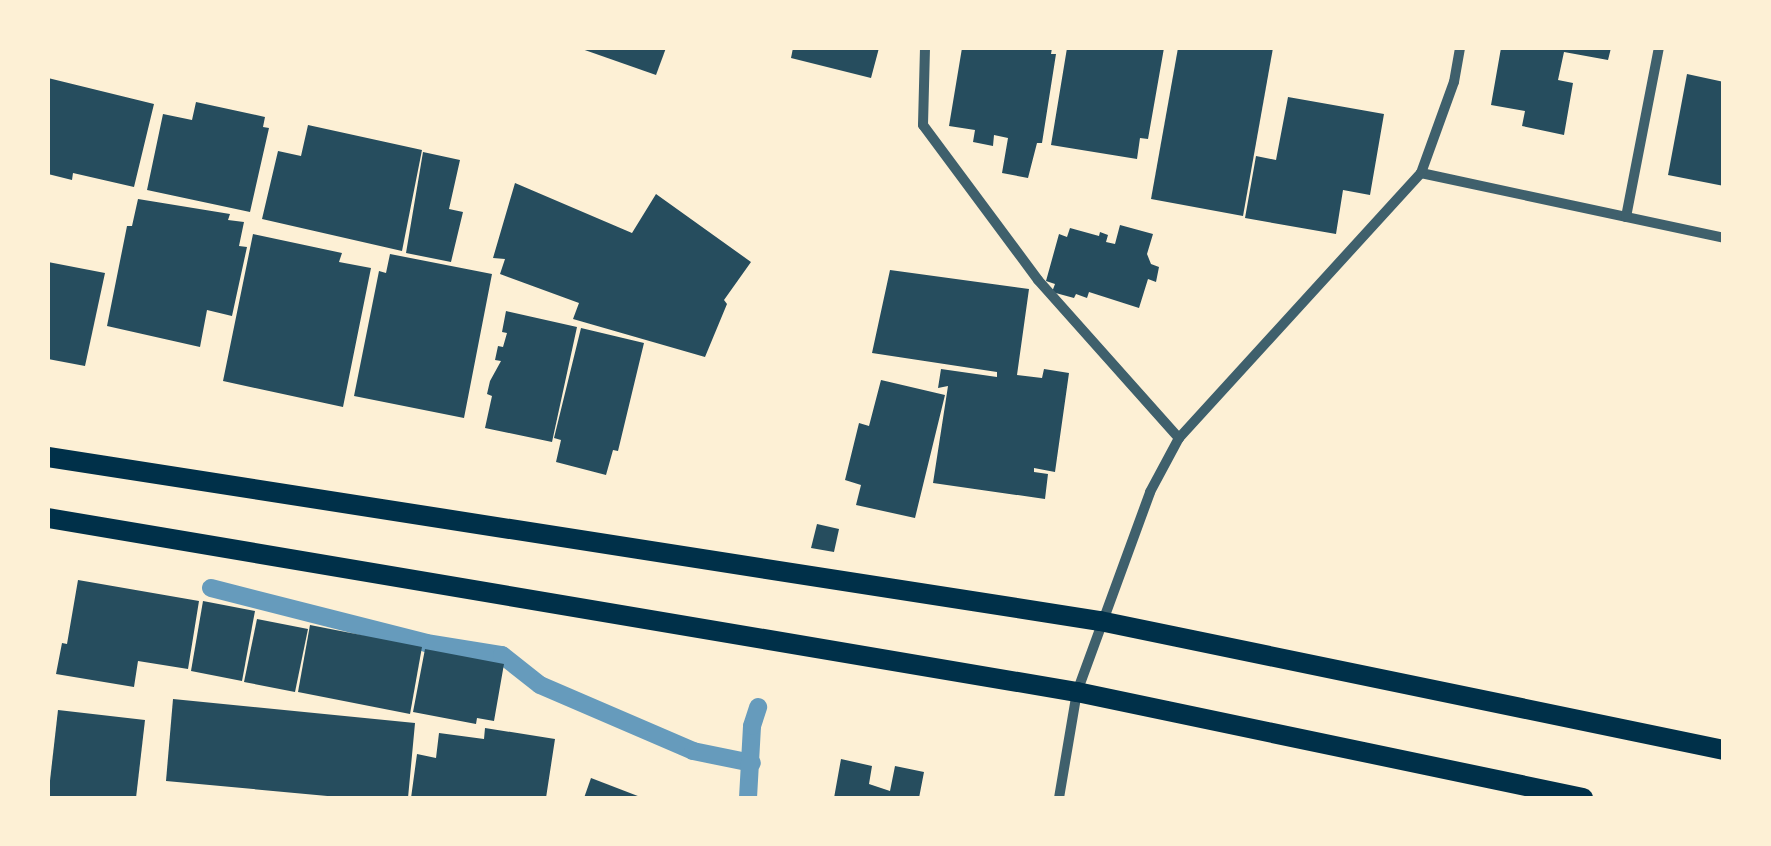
<!DOCTYPE html>
<style>
body{margin:0}
#map{position:relative;width:1771px;height:846px;overflow:hidden;background:#fdf0d5;font-family:"Fira Sans Condensed",sans-serif}
div>[style]{position:absolute}
[style*='--x']{left:calc(var(--x)*1px);top:calc(var(--y)*1px);width:calc(var(--w)*1px);rotate:calc(var(--a)*1deg)}
.stream>*{height:18px;margin:-9px;padding:0 9px;transform-origin:9px;border-radius:9px;background:#669bbc}
.building>*{inset:0;background:#264d5e}
.minor>*{height:10px;margin:-5px;padding:0 5px;transform-origin:5px;border-radius:5px;background:#3f606c}
.secondary>*{height:20px;margin:-10px;padding:0 10px;transform-origin:10px;border-radius:10px;background:#003049}
span{translate:-50% -50%;white-space:nowrap;text-align:center;line-height:1.15;-webkit-text-stroke:8px #fdf0d5;paint-order:stroke}
.frame{position:absolute;inset:0;border:50px solid #fdf0d5;pointer-events:none}
</style>
<div id="map">
<div class="stream">
<i style="--x:211;--y:588;--w:222;--a:14.3"></i>
<i style="--x:426;--y:643;--w:77;--a:9"></i>
<i style="--x:502;--y:655;--w:48;--a:38.3"></i>
<i style="--x:540;--y:685;--w:167;--a:23.3"></i>
<i style="--x:693;--y:751;--w:60;--a:11.5"></i>
<i style="--x:748;--y:798;--w:72;--a:-86.8"></i>
<i style="--x:752;--y:726;--w:20;--a:-72"></i>
</div>
<div class="building">
<i style="clip-path:polygon(579px 48px,666px 48px,656px 75px)"></i>
<i style="clip-path:polygon(793px 48px,879px 48px,871px 78px,791px 58px)"></i>
<i style="clip-path:polygon(962px 48px,1052px 48px,1051px 54px,1056px 54px,1042px 143px,1037px 143px,1028px 178px,1002px 173px,1008px 138px,994px 135px,993px 146px,973px 142px,975px 130px,949px 126px)"></i>
<i style="clip-path:polygon(1067px 48px,1164px 48px,1148px 139px,1140px 138px,1137px 159px,1051px 145px)"></i>
<i style="clip-path:polygon(1178px 48px,1273px 48px,1243px 216px,1151px 199px)"></i>
<i style="clip-path:polygon(1501px 48px,1611px 48px,1608px 60px,1564px 52px,1558px 80px,1573px 83px,1564px 135px,1522px 126px,1525px 111px,1491px 105px)"></i>
<i style="clip-path:polygon(1687px 74px,1724px 82px,1724px 186px,1668px 175px)"></i>
<i style="clip-path:polygon(48px 78px,154px 104px,134px 187px,73px 173px,72px 180px,48px 174px)"></i>
<i style="clip-path:polygon(1288px 97px,1384px 114px,1370px 195px,1343px 190px,1336px 234px,1245px 218px,1256px 156px,1276px 160px)"></i>
<i style="clip-path:polygon(196px 102px,265px 117px,263px 127px,269px 128px,250px 212px,147px 190px,163px 114px,192px 120px)"></i>
<i style="clip-path:polygon(308px 125px,422px 150px,402px 251px,262px 219px,278px 151px,301px 156px)"></i>
<i style="clip-path:polygon(423px 152px,460px 160px,449px 209px,463px 212px,451px 262px,406px 253px)"></i>
<i style="clip-path:polygon(515px 183px,632px 233px,656px 194px,751px 262px,724px 300px,727px 304px,705px 357px,573px 319px,579px 303px,500px 274px,505px 259px,493px 258px)"></i>
<i style="clip-path:polygon(138px 199px,230px 214px,228px 220px,244px 222px,239px 246px,247px 247px,232px 316px,207px 310px,200px 347px,107px 326px,127px 226px,132px 226px)"></i>
<i style="clip-path:polygon(1120px 225px,1153px 234px,1147px 254px,1151px 264px,1159px 267px,1156px 282px,1148px 279px,1139px 308px,1089px 292px,1087px 298px,1076px 294px,1074px 298px,1052px 292px,1055px 284px,1046px 281px,1059px 234px,1067px 237px,1070px 228px,1099px 236px,1100px 232px,1108px 235px,1106px 242px,1115px 244px)"></i>
<i style="clip-path:polygon(253px 234px,342px 253px,339px 262px,371px 268px,343px 407px,223px 381px)"></i>
<i style="clip-path:polygon(390px 254px,492px 274px,464px 418px,354px 396px,379px 271px,386px 273px)"></i>
<i style="clip-path:polygon(48px 262px,105px 273px,85px 366px,48px 359px)"></i>
<i style="clip-path:polygon(890px 270px,1029px 289px,1017px 375px,1042px 378px,1044px 369px,1069px 373px,1055px 472px,1034px 468px,1034px 472px,1048px 474px,1045px 499px,933px 483px,948px 386px,938px 388px,941px 369px,997px 377px,997px 372px,872px 353px)"></i>
<i style="clip-path:polygon(506px 311px,577px 327px,552px 442px,485px 428px,492px 396px,487px 394px,490px 381px,501px 361px,495px 360px,498px 346px,503px 347px,507px 333px,502px 332px)"></i>
<i style="clip-path:polygon(581px 328px,644px 343px,618px 451px,613px 450px,606px 475px,556px 462px,561px 440px,554px 438px)"></i>
<i style="clip-path:polygon(881px 380px,945px 395px,915px 518px,856px 505px,861px 485px,845px 480px,859px 423px,869px 426px)"></i>
<i style="clip-path:polygon(817px 524px,839px 529px,834px 552px,811px 548px)"></i>
<i style="clip-path:polygon(78px 580px,199px 601px,188px 669px,138px 661px,134px 687px,56px 674px,62px 643px,67px 644px)"></i>
<i style="clip-path:polygon(203px 601px,255px 611px,242px 681px,191px 671px)"></i>
<i style="clip-path:polygon(257px 619px,308px 629px,295px 692px,244px 682px)"></i>
<i style="clip-path:polygon(310px 625px,422px 647px,410px 714px,298px 692px)"></i>
<i style="clip-path:polygon(425px 649px,504px 664px,494px 721px,477px 718px,476px 724px,413px 712px)"></i>
<i style="clip-path:polygon(173px 699px,415px 723px,408px 798px,349px 798px,166px 781px)"></i>
<i style="clip-path:polygon(58px 710px,145px 720px,136px 798px,48px 798px)"></i>
<i style="clip-path:polygon(485px 728px,555px 739px,546px 798px,411px 798px,417px 754px,436px 758px,439px 733px,484px 739px)"></i>
<i style="clip-path:polygon(841px 759px,872px 766px,869px 784px,890px 791px,895px 766px,924px 772px,919px 798px,834px 798px)"></i>
<i style="clip-path:polygon(591px 778px,643px 798px,584px 798px)"></i>
</div>
<div class="minor">
<i style="--x:925;--y:48;--w:77;--a:91.5"></i>
<i style="--x:923;--y:125;--w:193;--a:53.4"></i>
<i style="--x:1038;--y:280;--w:212;--a:48.3"></i>
<i style="--x:1421;--y:173;--w:310;--a:12.1"></i>
<i style="--x:1626;--y:217;--w:172;--a:-79"></i>
<i style="--x:1059;--y:798;--w:108;--a:-80.4"></i>
<i style="--x:1077;--y:692;--w:213;--a:-69.9"></i>
<i style="--x:1150;--y:492;--w:61;--a:-61.8"></i>
<i style="--x:1179;--y:438;--w:359;--a:-47.6"></i>
<i style="--x:1421;--y:173;--w:97;--a:-70.1"></i>
<i style="--x:1454;--y:82;--w:35;--a:-80"></i>
</div>
<div class="secondary">
<i style="--x:48;--y:457;--w:1065;--a:8.86"></i>
<i style="--x:1100;--y:621;--w:637;--a:11.68"></i>
<i style="--x:48;--y:518;--w:1044;--a:9.6"></i>
<i style="--x:1077;--y:692;--w:517;--a:11.83"></i>
</div>
<div class="frame"></div>
</div>
